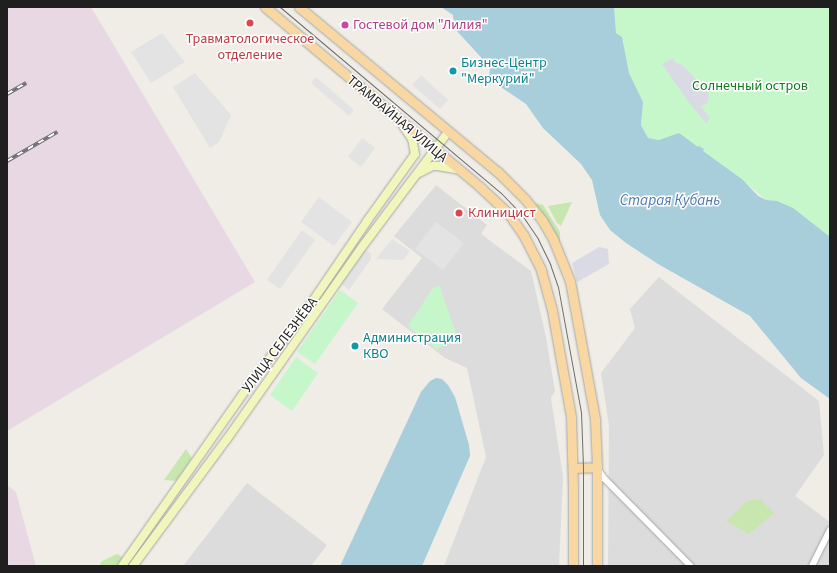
<!DOCTYPE html>
<meta charset="utf-8">
<style>
body{margin:0}
#map{position:relative;width:837px;height:573px;overflow:hidden;background:#efede6;font-family:"Source Sans 3",sans-serif}
div>[style]{position:absolute}
[style*='--x']{left:calc(var(--x)*1px);top:calc(var(--y)*1px);width:calc(var(--w)*1px);rotate:calc(var(--a)*1deg)}
.residential>*{inset:0;background:#dddcdc}
.industrial>*{inset:0;background:#e8d8e4}
.grass>*{inset:0;background:#c7e7ae}
.park>*{inset:0;background:#c5f7cb}
.parking>*{inset:0;background:#e3e3e3}
.plaza>*{inset:0;background:#dadae5}
.water>*{inset:0;background:#a8cddb}
.roads{filter:drop-shadow(0 0 1px #a6a6a6) drop-shadow(0 0 1px #a6a6a6)}
.minor>*{height:5.5px;margin:-2.75px;padding:0 2.75px;transform-origin:2.75px;border-radius:2.75px;background:#fff}
.secondary>*{height:8px;margin:-4px;padding:0 4px;transform-origin:4px;border-radius:4px;background:#f1f7bc}
.primary>*{height:9px;margin:-4.5px;padding:0 4.5px;transform-origin:4.5px;border-radius:4.5px;background:#f8d7a2}
.tram>*{height:1px;margin:-0.5px;padding:0 0.5px;transform-origin:0.5px;border-radius:0.5px;background:#6d6d6d}
.rail>*{height:3.5px;margin-top:-1.75px;transform-origin:0;background:repeating-linear-gradient(90deg,#fff 0 6px,#6d6d6d 0 12px);box-sizing:border-box;border-block:1px solid #6d6d6d}
.dots>*{width:11px;height:11px;translate:-50% -50%;box-sizing:border-box;border:2px solid #fff;border-radius:50%}
span{translate:-50% -50%;white-space:nowrap;text-align:center;line-height:1.15;-webkit-text-stroke:3px #fff;paint-order:stroke}
.hotel-label{font-size:14px;color:#b23c85}
.left{translate:0 -50%;text-align:left}
.health-label{font-size:14px;color:#be3a42}
.culture-label{font-size:14px;color:#0d838f}
.park-label{font-size:14px;color:#107a1e}
.street-label{font-size:14px;color:#1f1f1f}
.water-label{font-size:15px;color:#4f78ab;font-style:italic}
.frame{position:absolute;inset:0;border:8px solid #1f1f1f;pointer-events:none}
</style>
<div id="map">
<div class="residential">
<i style="clip-path:polygon(436px 185px,487px 225px,481px 234px,531px 271px,546px 337px,555px 391px,551px 398px,563px 477px,559px 566px,444px 566px,486px 457px,467px 368px,445px 358px,382px 309px,422px 258px,394px 236px)"></i>
<i style="clip-path:polygon(659px 277px,819px 401px,824px 455px,795px 496px,830px 522px,830px 566px,608px 566px,609px 426px,601px 373px,635px 328px,630px 309px)"></i>
<i style="clip-path:polygon(247px 483px,327px 545px,311px 566px,183px 566px)"></i>
</div>
<div class="industrial">
<i style="clip-path:polygon(7px 7px,91px 7px,255px 282px,7px 431px)"></i>
<i style="clip-path:polygon(7px 485px,16px 492px,36px 566px,7px 566px)"></i>
</div>
<div class="grass">
<i style="clip-path:polygon(572px 202px,561px 226px,557px 223px,548px 206px)"></i>
<i style="clip-path:polygon(535px 203px,543px 205px,560px 232px,560px 243px)"></i>
<i style="clip-path:polygon(186px 449px,192px 458px,176px 481px,164px 480px)"></i>
<i style="clip-path:polygon(760px 499px,774px 513px,749px 534px,726px 521px,747px 501px)"></i>
<i style="clip-path:polygon(117px 554px,121px 556px,124px 559px,119px 566px,99px 566px,102px 561px)"></i>
</div>
<div class="park">
<i style="clip-path:polygon(614px 7px,830px 7px,830px 237px,777px 201px,766px 200px,743px 180px,659px 140px,648px 138px,641px 125px,643px 102px,629px 73px,622px 37px,616px 33px)"></i>
<i style="clip-path:polygon(439px 285px,458px 339px,436px 349px,408px 326px,433px 288px)"></i>
<i style="clip-path:polygon(340px 290px,358px 303px,315px 364px,297px 352px)"></i>
<i style="clip-path:polygon(296px 357px,318px 373px,292px 411px,270px 395px)"></i>
</div>
<div class="parking">
<i style="clip-path:polygon(162px 33px,185px 62px,151px 83px,131px 52px)"></i>
<i style="clip-path:polygon(195px 73px,231px 115px,219px 142px,210px 148px,173px 87px)"></i>
<i style="clip-path:polygon(421px 75px,448px 100px,440px 109px,412px 85px)"></i>
<i style="clip-path:polygon(316px 77px,354px 110px,349px 116px,311px 83px)"></i>
<i style="clip-path:polygon(362px 138px,375px 148px,361px 167px,348px 157px)"></i>
<i style="clip-path:polygon(319px 197px,352px 222px,334px 246px,301px 222px)"></i>
<i style="clip-path:polygon(436px 222px,464px 243px,443px 270px,415px 249px)"></i>
<i style="clip-path:polygon(302px 230px,315px 240px,280px 289px,267px 280px)"></i>
<i style="clip-path:polygon(392px 239px,410px 251px,403px 260px,376px 259px)"></i>
<i style="clip-path:polygon(362px 247px,371px 254px,371px 259px,349px 290px,339px 282px)"></i>
</div>
<div class="plaza">
<i style="clip-path:polygon(673px 58px,675px 62px,682px 65px,707px 90px,709px 97px,707px 103px,701px 106px,710px 118px,706px 123px,687px 100px,662px 64px)"></i>
<i style="clip-path:polygon(599px 247px,608px 249px,609px 264px,577px 282px,572px 263px)"></i>
</div>
<div class="water">
<i style="clip-path:polygon(441px 7px,614px 7px,616px 33px,622px 37px,629px 73px,643px 102px,641px 125px,648px 138px,659px 140px,679px 133px,698px 147px,699px 146px,704px 149px,703px 151px,743px 180px,758px 196px,766px 200px,777px 201px,793px 208px,830px 237px,830px 399px,801px 378px,750px 316px,658px 264px,626px 243px,610px 230px,600px 215px,592px 180px,581px 164px,543px 128px,526px 104px,489px 79px,490px 67px,455px 29px,453px 15px)"></i>
<i style="clip-path:polygon(436px 378px,442px 379px,448px 385px,455px 397px,469px 445px,470px 456px,422px 566px,340px 566px,421px 392px,430px 381px)"></i>
</div>
<div class="roads">
<div class="minor">
<i style="--x:598;--y:469;--w:12;--a:55"></i>
<i style="--x:605;--y:479;--w:122;--a:45.3"></i>
<i style="--x:812;--y:566;--w:40;--a:-63.4"></i>
</div>
<div class="secondary">
<i style="--x:419;--y:173;--w:16;--a:-27"></i>
<i style="--x:433;--y:166;--w:5;--a:0"></i>
<i style="--x:438;--y:166;--w:22;--a:10"></i>
<i style="--x:122;--y:566;--w:223;--a:-54.9"></i>
<i style="--x:250;--y:384;--w:99;--a:-52.8"></i>
<i style="--x:310;--y:305;--w:102;--a:-55.8"></i>
<i style="--x:367;--y:221;--w:82;--a:-54.4"></i>
<i style="--x:415;--y:154;--w:15;--a:-101"></i>
<i style="--x:412;--y:139;--w:18;--a:-124"></i>
<i style="--x:133;--y:566;--w:158;--a:-53.5"></i>
<i style="--x:227;--y:439;--w:235;--a:-54.9"></i>
<i style="--x:362;--y:247;--w:144;--a:-53.2"></i>
</div>
<div class="primary">
<i style="--x:265;--y:7;--w:280;--a:39.9"></i>
<i style="--x:480;--y:187;--w:38;--a:43"></i>
<i style="--x:508;--y:213;--w:28;--a:55"></i>
<i style="--x:524;--y:236;--w:38;--a:63"></i>
<i style="--x:541;--y:270;--w:41;--a:74.6"></i>
<i style="--x:552;--y:310;--w:109;--a:79.9"></i>
<i style="--x:571;--y:417;--w:70;--a:88.4"></i>
<i style="--x:573;--y:487;--w:79;--a:90"></i>
<i style="--x:299;--y:7;--w:259;--a:39.7"></i>
<i style="--x:498;--y:172;--w:38;--a:45"></i>
<i style="--x:525;--y:199;--w:27;--a:51"></i>
<i style="--x:542;--y:220;--w:22;--a:60"></i>
<i style="--x:553;--y:239;--w:45;--a:68"></i>
<i style="--x:570;--y:281;--w:140;--a:79.7"></i>
<i style="--x:595;--y:419;--w:48;--a:87.6"></i>
<i style="--x:597;--y:467;--w:99;--a:90"></i>
<i style="--x:573;--y:468;--w:24;--a:-2"></i>
</div>
</div>
<div class="tram">
<i style="--x:280;--y:7;--w:289;--a:40.1"></i>
<i style="--x:501;--y:193;--w:30;--a:46"></i>
<i style="--x:522;--y:215;--w:29;--a:56"></i>
<i style="--x:538;--y:239;--w:28;--a:64"></i>
<i style="--x:550;--y:264;--w:24;--a:71"></i>
<i style="--x:558;--y:287;--w:127;--a:79.6"></i>
<i style="--x:581;--y:412;--w:55;--a:87.9"></i>
<i style="--x:583;--y:467;--w:99;--a:90"></i>
</div>
<div class="rail">
<i style="--x:7;--y:94;--w:22;--a:-30"></i>
<i style="--x:7;--y:161;--w:58;--a:-30.1"></i>
</div>
<div class="dots">
<i style="left:250px;top:23px;background:#e0444e"></i>
<i style="left:345px;top:25px;background:#d1479c"></i>
<i style="left:453px;top:71px;background:#0f9aa8"></i>
<i style="left:459px;top:213px;background:#e0444e"></i>
<i style="left:355px;top:346px;background:#0f9aa8"></i>
</div>
<div class="hotel-label">
<span class="left" style="left:353px;top:25px">Гостевой дом "Лилия"</span>
</div>
<div class="health-label">
<span style="left:250px;top:47px">Травматологическое<br>отделение</span>
<span class="left" style="left:468px;top:213px">Клиницист</span>
</div>
<div class="culture-label">
<span class="left" style="left:461px;top:71px">Бизнес-Центр<br>"Меркурий"</span>
<span class="left" style="left:363px;top:346px">Администрация<br>КВО</span>
</div>
<div class="park-label">
<span style="left:750px;top:86px">Солнечный остров</span>
</div>
<div class="street-label">
<span style="left:397px;top:119px;rotate:40deg">ТРАМВАЙНАЯ УЛИЦА</span>
<span style="left:280px;top:345px;rotate:-53deg">УЛИЦА СЕЛЕЗНЁВА</span>
</div>
<div class="water-label">
<span style="left:670px;top:201px">Старая Кубань</span>
</div>
<div class="frame"></div>
</div>
